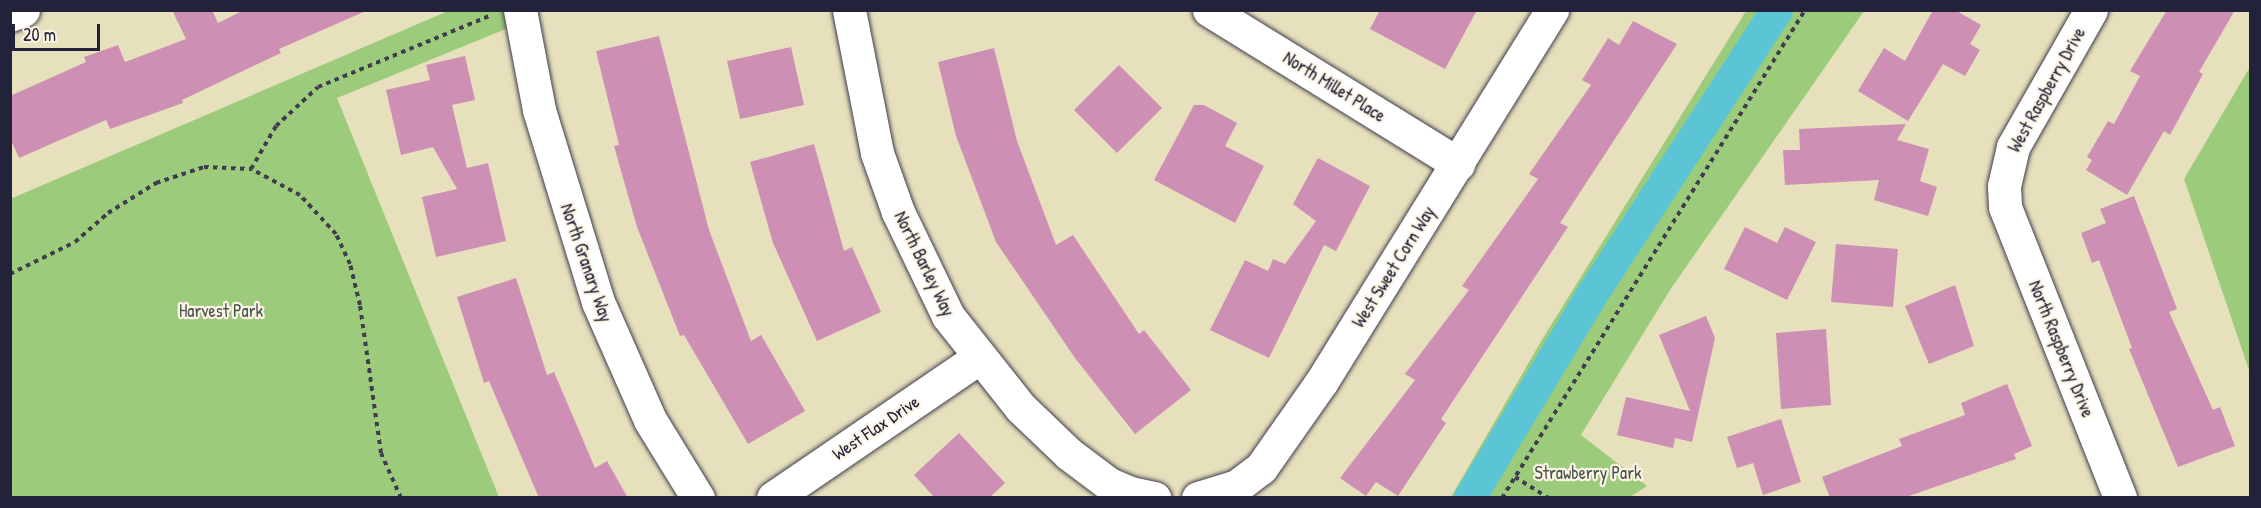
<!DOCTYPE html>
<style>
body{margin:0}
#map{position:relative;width:2261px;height:508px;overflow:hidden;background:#e7e0bc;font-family:"Patrick Hand",sans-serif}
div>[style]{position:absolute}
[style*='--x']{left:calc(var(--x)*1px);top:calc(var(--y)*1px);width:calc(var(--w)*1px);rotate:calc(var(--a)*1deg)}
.green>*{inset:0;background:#9ccc7b}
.canal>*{height:32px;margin:-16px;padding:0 16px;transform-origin:16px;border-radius:16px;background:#5bc5d5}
.building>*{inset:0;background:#ce8fb4}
.path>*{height:4px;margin-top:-2px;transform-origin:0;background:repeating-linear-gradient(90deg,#403e4e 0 4.5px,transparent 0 9px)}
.roads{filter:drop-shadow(0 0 2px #403e4e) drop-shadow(0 0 2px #403e4e)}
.minor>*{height:33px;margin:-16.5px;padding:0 16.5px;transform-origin:16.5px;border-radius:16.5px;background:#fff}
span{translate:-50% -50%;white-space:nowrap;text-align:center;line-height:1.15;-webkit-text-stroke:4.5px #fcf5e5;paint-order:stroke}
.street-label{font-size:18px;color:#22223b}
.park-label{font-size:18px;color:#47554e}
.frame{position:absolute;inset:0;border:12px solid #22223b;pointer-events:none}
.scale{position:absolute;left:12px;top:24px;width:88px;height:27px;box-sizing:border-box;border:3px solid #22223b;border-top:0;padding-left:8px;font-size:18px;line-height:21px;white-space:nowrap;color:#22223b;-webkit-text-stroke:4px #fcf5e5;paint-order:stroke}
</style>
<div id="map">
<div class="green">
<i style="clip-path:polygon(448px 11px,507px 11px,513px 26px,337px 98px,499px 497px,11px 497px,10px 199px)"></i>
<i style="clip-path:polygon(1746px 11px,1864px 11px,1670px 290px,1581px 435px,1647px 486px,1630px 497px,1451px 497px,1543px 338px)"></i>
<i style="clip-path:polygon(2250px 67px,2250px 373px,2184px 179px)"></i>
</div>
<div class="canal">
<i style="--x:1470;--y:498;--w:240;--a:-59"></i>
<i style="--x:1594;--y:292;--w:336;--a:-57"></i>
</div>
<div class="building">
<i style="clip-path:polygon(172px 10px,212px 10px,218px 23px,244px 10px,368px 10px,279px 49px,281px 53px,182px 100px,183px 103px,110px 129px,106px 120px,19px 158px,10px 138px,10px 96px,86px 62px,84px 57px,118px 45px,125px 62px,186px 39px)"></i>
<i style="clip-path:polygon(1380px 10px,1477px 10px,1445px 69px,1370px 29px)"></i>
<i style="clip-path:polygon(1933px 10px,1955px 10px,1981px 25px,1970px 44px,1980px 50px,1965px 76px,1943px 64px,1908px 121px,1858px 91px,1884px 48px,1905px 61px)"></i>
<i style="clip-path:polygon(2167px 10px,2235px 10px,2199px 72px,2203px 74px,2170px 135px,2164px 131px,2127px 195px,2086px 170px,2092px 160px,2087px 157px,2108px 121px,2114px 124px,2140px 76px,2130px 71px)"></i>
<i style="clip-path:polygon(1633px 21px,1677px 44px,1560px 223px,1568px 227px,1441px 419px,1446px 423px,1398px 496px,1376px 482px,1366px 496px,1340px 478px,1415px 380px,1405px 374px,1469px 290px,1462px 286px,1538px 179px,1529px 174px,1591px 85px,1582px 80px,1608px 38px,1619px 45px)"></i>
<i style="clip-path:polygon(659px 36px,709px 230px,751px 341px,761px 335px,805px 411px,748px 444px,684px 335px,680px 336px,637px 227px,614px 146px,619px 145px,596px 51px)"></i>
<i style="clip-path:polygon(791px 47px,804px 105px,740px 119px,727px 61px)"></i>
<i style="clip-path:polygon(994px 48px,1017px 141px,1056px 245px,1073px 235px,1139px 334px,1144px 330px,1191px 390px,1135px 434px,1075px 358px,996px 242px,956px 136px,938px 62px)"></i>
<i style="clip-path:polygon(465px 56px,475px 100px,452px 105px,467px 168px,488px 163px,506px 241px,436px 257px,422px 197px,457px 189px,433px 147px,401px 155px,386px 90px,430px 80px,426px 65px)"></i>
<i style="clip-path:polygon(1119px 65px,1162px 108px,1117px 153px,1074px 110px)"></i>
<i style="clip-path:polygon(1194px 105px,1204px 105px,1237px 123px,1225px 146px,1264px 166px,1235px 223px,1154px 180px)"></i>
<i style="clip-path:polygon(1906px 124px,1897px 140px,1929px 149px,1920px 181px,1937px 187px,1928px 216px,1874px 200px,1879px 180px,1785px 185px,1783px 150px,1800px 150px,1799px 129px)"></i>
<i style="clip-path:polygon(814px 144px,844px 251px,852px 247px,881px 312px,817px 341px,773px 243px,750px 162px)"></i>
<i style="clip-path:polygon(1318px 158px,1370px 186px,1336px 251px,1324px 245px,1269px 358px,1210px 330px,1245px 260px,1268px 271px,1273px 259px,1285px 264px,1316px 221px,1293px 204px)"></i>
<i style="clip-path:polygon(2134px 196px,2177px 309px,2169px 312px,2213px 410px,2220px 407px,2235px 446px,2178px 467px,2129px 349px,2132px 348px,2099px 260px,2092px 263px,2081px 233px,2106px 223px,2100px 209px)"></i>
<i style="clip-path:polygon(1745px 227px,1777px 243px,1785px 227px,1816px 242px,1787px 300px,1724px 269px)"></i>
<i style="clip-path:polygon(1836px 244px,1898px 249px,1893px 307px,1831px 302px)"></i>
<i style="clip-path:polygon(516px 278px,547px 375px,554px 372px,595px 468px,607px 461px,628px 498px,539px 498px,489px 381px,484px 383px,457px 297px)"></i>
<i style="clip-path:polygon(1955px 285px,1974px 346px,1929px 364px,1905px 306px)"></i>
<i style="clip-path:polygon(1706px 316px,1715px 338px,1692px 442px,1675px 438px,1673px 448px,1617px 435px,1626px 397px,1690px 411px,1659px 335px)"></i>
<i style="clip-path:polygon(1826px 329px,1831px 405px,1781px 409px,1776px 333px)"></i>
<i style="clip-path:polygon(2007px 384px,2032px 446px,2014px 454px,2016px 459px,1903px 498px,1830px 498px,1822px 477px,1902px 446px,1899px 439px,1965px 415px,1961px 403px)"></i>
<i style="clip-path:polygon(1781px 419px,1801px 482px,1763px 495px,1753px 463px,1737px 468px,1727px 437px)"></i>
<i style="clip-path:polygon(959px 433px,1005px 483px,989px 498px,935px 498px,914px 475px)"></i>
</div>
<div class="path">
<i style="--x:10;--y:274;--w:72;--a:-26.2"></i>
<i style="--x:75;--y:242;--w:44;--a:-41.3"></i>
<i style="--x:108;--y:213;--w:57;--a:-32"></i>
<i style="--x:156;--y:183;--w:51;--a:-18.4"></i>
<i style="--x:204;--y:167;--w:47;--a:2.4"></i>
<i style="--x:1515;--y:477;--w:39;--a:32"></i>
<i style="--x:401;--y:498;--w:49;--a:-114"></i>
<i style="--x:381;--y:453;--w:149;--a:-98.1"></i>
<i style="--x:360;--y:305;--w:42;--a:-103.7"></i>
<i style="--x:350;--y:264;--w:33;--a:-115"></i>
<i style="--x:336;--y:234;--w:53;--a:-132.7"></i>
<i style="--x:300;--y:195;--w:55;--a:-152"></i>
<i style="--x:251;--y:169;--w:50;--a:-59.8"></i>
<i style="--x:276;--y:126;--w:57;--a:-42.9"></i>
<i style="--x:318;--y:87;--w:185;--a:-22.5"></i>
<i style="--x:1502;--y:498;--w:574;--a:-58.16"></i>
</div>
<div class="roads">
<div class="minor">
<i style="--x:520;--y:10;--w:102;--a:79.2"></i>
<i style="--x:539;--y:110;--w:201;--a:72.9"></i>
<i style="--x:598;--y:302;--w:129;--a:66.2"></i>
<i style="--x:650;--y:420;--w:92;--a:58.4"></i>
<i style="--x:849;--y:10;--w:146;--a:78.9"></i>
<i style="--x:877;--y:153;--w:63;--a:70.4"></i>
<i style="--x:898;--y:212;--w:115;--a:64.3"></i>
<i style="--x:948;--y:316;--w:117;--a:51.6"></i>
<i style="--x:1021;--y:408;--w:66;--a:43.8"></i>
<i style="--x:1069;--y:454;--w:50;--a:36.9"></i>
<i style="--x:1109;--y:484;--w:23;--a:23"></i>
<i style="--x:1130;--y:493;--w:25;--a:12"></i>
<i style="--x:1209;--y:10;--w:293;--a:31.7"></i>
<i style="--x:2091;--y:10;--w:158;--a:119.7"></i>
<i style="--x:2013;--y:147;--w:40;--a:103"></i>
<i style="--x:2004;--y:186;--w:21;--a:87"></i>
<i style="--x:2005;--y:207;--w:313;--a:68.4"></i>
<i style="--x:10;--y:15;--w:14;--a:-21"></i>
<i style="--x:773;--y:498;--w:248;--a:-34.3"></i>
<i style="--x:1198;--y:498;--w:41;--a:-17.1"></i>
<i style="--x:1237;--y:486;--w:30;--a:-37"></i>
<i style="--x:1261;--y:468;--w:106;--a:-55"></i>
<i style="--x:1322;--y:381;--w:437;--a:-58.2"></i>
</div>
</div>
<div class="street-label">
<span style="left:1334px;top:87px;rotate:32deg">North Millet Place</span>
<span style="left:2047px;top:90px;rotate:-61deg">West Raspberry Drive</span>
<span style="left:586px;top:263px;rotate:71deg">North Granary Way</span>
<span style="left:924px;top:264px;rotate:64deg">North Barley Way</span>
<span style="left:1394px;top:267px;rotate:-58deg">West Sweet Corn Way</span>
<span style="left:2061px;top:349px;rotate:68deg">North Raspberry Drive</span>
<span style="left:876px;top:428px;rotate:-34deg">West Flax Drive</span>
</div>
<div class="park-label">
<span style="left:221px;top:311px">Harvest Park</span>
<span style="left:1588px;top:473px">Strawberry Park</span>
</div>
<div class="frame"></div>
<div class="scale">20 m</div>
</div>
